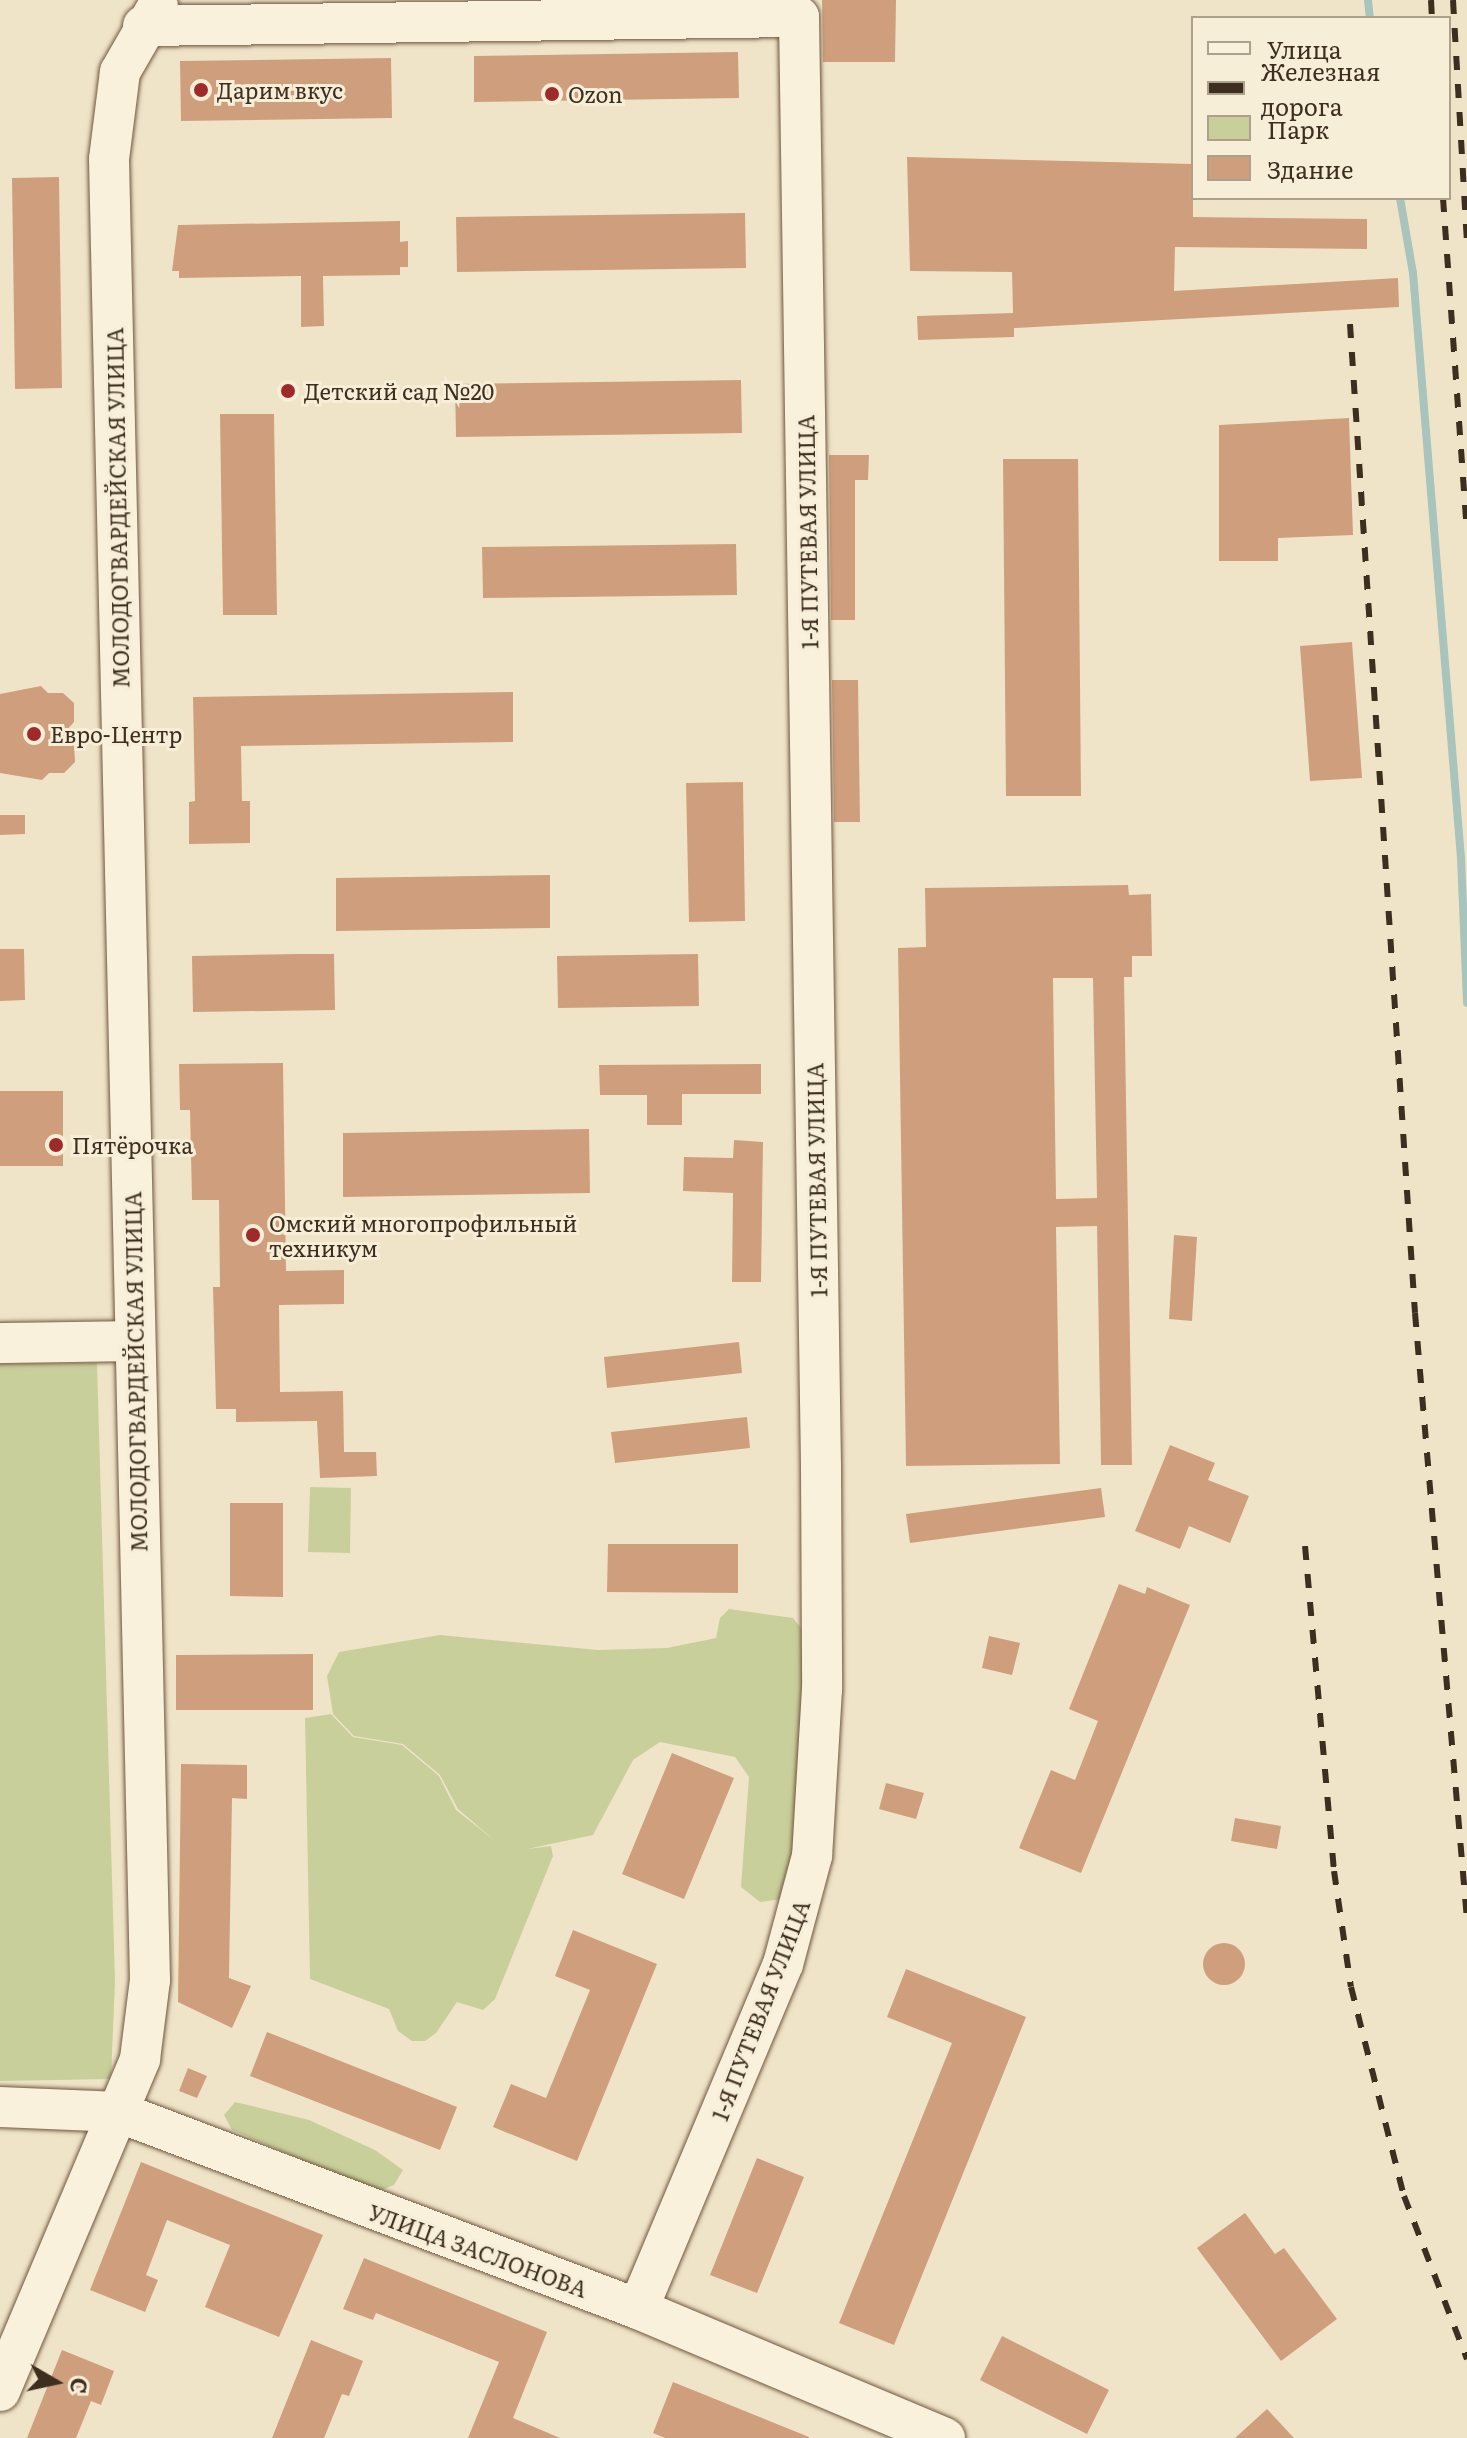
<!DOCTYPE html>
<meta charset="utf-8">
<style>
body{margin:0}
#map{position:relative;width:1467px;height:2438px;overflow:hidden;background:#f0e4c8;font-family:Literata,serif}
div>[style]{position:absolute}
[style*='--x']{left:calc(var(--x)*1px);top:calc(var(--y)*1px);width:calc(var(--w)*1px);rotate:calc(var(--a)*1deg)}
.green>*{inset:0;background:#c9cf9b}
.stream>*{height:8px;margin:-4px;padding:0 4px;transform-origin:4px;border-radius:4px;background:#a9c4bc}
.building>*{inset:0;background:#cf9f7d}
.round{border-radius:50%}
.roads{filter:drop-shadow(0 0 2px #6f573f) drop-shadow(0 0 2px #6f573f)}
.secondary>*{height:40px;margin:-20px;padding:0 20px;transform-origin:20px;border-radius:20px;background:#faf1dc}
.rail>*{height:6px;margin-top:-3px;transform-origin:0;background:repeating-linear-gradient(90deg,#3d2e20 0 14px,transparent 0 28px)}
.dots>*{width:22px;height:22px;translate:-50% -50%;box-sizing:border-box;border:4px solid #f7eed8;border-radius:50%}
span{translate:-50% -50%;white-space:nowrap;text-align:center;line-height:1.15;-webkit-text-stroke:6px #f7eed8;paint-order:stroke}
.poi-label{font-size:22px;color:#3d2e20}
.left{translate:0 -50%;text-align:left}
.street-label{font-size:22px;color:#3d2e20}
.legend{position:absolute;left:1191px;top:16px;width:260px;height:184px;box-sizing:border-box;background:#f7eed8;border:2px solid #ada18e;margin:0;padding:10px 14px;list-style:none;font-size:24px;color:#3d2e20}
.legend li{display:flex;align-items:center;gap:16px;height:40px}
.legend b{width:40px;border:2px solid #ada18e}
.north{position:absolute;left:16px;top:2342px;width:80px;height:80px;-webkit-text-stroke:6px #f7eed8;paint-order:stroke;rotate:99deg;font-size:22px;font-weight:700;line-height:32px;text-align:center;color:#3d2e20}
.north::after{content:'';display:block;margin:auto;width:28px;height:36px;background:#3d2e20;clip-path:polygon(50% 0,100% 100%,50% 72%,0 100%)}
</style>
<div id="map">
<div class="green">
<i style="clip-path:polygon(97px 1363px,115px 1981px,111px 2079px,0 2081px,0 1364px)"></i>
<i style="clip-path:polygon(310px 1487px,351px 1488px,350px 1553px,308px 1552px)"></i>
<i style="clip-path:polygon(729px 1609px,793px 1618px,808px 1637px,806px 1817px,783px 1899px,760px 1902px,741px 1887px,749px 1777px,735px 1757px,660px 1742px,633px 1760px,593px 1835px,527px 1849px,551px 1846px,553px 1856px,495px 1999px,483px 2010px,457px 2002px,436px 2033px,425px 2041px,412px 2041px,398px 2031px,389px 2009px,310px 1979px,305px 1718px,331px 1714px,353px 1737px,402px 1745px,439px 1776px,456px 1810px,494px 1840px,458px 1809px,440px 1775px,403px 1744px,354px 1736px,333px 1714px,327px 1676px,339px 1652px,440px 1635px,598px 1650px,667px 1648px,716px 1638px,720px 1618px)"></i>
<i style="clip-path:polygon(235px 2102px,309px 2120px,375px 2150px,403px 2170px,394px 2185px,379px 2191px,305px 2161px,232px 2130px,224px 2115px)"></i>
</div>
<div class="stream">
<i style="--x:1368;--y:0;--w:18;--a:84"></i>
<i style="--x:1400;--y:198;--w:76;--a:80.2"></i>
<i style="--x:1413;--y:273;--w:587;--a:85.31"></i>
<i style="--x:1461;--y:858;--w:145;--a:87.6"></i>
</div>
<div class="building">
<i style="clip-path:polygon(822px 0,896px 0,895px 62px,823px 62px)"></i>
<i style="clip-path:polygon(738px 52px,739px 98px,474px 102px,474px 56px)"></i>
<i style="clip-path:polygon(391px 58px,392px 118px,181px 121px,180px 61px)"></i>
<i style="clip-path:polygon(907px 157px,1193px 164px,1193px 217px,1367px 219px,1367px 249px,1175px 247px,1174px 291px,1398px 278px,1399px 307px,1014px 328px,1014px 337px,918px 340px,917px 316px,1013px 313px,1012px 272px,910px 271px)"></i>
<i style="clip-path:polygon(59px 177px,62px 388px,15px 389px,12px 178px)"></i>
<i style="clip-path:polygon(745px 213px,746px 268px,457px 272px,456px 217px)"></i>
<i style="clip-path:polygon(400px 221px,400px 242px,408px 241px,408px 267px,400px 267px,400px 275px,323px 276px,324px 326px,301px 327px,301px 276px,179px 278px,179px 271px,172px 271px,178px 225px)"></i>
<i style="clip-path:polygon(741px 380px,742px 433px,456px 437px,455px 384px)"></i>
<i style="clip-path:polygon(220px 414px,274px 414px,277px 615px,223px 615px)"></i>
<i style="clip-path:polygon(1349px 418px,1353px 535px,1278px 538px,1278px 561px,1219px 561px,1219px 425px)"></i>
<i style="clip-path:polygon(829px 455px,869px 455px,868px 480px,855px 480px,855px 620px,831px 620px)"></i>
<i style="clip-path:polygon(1003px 459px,1078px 459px,1081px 796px,1006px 796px)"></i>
<i style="clip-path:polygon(736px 544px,737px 595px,483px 598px,482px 547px)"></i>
<i style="clip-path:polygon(1352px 642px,1362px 778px,1310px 781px,1300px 646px)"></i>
<i style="clip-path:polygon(832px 680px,858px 680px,860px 822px,834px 822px)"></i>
<i style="clip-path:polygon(41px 686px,48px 693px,63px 693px,74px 703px,74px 722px,64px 733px,74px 743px,75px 762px,64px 773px,49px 773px,42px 780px,0 773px,0 694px)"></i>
<i style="clip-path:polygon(513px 692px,513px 742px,241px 746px,242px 801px,250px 801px,250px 843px,189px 844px,189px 802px,195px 801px,193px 697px)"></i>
<i style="clip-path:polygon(743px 782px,745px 921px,689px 922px,686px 783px)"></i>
<i style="clip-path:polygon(0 815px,25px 815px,25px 834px,0 835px)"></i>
<i style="clip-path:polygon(550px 875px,550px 928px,336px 931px,336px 878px)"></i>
<i style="clip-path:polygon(evenodd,1128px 885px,1129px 895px,1151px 894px,1152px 956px,1132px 956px,1132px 977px,1124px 977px,1132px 1465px,1101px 1465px,1097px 1226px,1056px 1227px,1060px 1464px,906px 1466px,898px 948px,926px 947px,925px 888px,1128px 885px,1053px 978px,1093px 978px,1097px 1198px,1056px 1199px,1053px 978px)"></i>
<i style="clip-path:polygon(0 949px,24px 949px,25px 1000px,0 1001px)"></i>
<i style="clip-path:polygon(298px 954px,334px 954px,335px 1010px,193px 1012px,192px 956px)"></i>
<i style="clip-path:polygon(698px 954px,699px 1006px,558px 1008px,557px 956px)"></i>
<i style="clip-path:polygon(283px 1063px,286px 1271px,344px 1270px,344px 1304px,279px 1305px,280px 1392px,343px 1391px,344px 1452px,376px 1452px,377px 1476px,320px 1478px,317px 1421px,236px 1422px,236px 1409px,216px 1409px,213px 1287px,220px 1287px,219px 1200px,192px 1200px,190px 1110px,180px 1110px,179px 1064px)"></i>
<i style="clip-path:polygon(761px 1064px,761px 1094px,682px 1094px,682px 1125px,647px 1125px,647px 1095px,600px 1095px,599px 1065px)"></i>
<i style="clip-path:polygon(0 1091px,63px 1091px,63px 1166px,0 1166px)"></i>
<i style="clip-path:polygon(589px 1129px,590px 1193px,343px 1197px,343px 1133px)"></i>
<i style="clip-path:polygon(734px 1140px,763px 1142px,761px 1282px,732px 1282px,733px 1193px,683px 1191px,684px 1157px,733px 1158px)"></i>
<i style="clip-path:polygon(1174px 1235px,1197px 1237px,1192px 1321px,1169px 1319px)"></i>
<i style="clip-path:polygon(739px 1342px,742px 1373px,607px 1388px,604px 1357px)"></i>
<i style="clip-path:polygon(747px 1417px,750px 1448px,615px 1463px,611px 1432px)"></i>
<i style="clip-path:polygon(1170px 1445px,1215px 1463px,1208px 1480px,1249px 1496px,1230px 1543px,1189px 1526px,1180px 1549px,1135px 1531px)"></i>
<i style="clip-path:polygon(1101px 1488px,1105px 1517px,910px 1543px,906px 1514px)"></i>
<i style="clip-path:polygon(230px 1503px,283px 1503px,283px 1597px,230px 1596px)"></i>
<i style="clip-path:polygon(608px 1544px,738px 1544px,738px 1593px,607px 1592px)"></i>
<i style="clip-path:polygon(1119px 1584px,1145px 1594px,1147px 1587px,1190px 1605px,1081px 1873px,1019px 1848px,1051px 1770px,1075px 1780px,1098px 1721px,1069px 1709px)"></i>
<i style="clip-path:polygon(989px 1636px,1020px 1643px,1012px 1675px,982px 1668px)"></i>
<i style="clip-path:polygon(313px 1654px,313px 1710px,176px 1710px,176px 1655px)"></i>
<i style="clip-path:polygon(672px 1753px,734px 1778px,684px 1899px,622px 1874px)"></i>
<i style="clip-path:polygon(181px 1764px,247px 1765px,247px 1799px,232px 1798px,229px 1978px,251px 1986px,232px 2028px,178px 2002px)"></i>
<i style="clip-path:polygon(886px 1783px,924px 1793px,916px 1819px,879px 1809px)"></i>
<i style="clip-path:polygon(1235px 1818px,1281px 1826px,1277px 1849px,1231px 1841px)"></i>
<i style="clip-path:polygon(573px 1930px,657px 1964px,577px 2161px,493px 2127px,511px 2084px,546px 2098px,590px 1990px,555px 1976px)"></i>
<i class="round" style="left:1203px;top:1943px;width:42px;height:42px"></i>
<i style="clip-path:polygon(906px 1969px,1026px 2017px,894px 2345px,839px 2323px,952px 2043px,887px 2017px)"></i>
<i style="clip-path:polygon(267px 2032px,457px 2107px,440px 2150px,250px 2076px)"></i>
<i style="clip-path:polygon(188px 2068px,207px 2076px,197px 2098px,179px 2091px)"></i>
<i style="clip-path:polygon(757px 2158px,804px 2177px,757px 2293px,710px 2275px)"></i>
<i style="clip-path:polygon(141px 2162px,323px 2235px,279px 2337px,205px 2307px,230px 2245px,167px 2220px,146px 2275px,158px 2280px,145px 2312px,90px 2290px)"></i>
<i style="clip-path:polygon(1245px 2213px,1275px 2254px,1284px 2248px,1337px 2319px,1281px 2361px,1197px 2248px)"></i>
<i style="clip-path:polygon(364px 2258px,547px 2332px,513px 2418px,560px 2438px,468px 2438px,499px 2362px,376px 2313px,373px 2320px,343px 2309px)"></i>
<i style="clip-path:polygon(1002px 2336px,1109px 2390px,1087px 2434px,980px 2380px)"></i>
<i style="clip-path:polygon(311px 2340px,363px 2361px,349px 2396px,342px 2394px,324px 2438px,272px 2438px)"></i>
<i style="clip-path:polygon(62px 2350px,114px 2371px,101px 2405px,91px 2401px,76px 2438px,27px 2438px)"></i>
<i style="clip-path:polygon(673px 2382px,809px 2437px,809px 2438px,665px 2438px,653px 2433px)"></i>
<i style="clip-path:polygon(1267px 2409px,1294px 2438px,1235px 2438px)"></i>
</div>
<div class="roads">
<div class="secondary">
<i style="--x:143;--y:26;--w:656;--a:-0.79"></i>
<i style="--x:799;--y:17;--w:1450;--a:89.13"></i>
<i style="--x:821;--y:1467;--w:222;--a:89.7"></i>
<i style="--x:822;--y:1689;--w:167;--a:93.4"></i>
<i style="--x:812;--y:1856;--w:112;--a:105"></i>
<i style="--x:783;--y:1964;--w:374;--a:112.8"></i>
<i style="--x:0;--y:1343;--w:135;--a:-0.8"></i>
<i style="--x:0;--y:2107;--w:118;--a:2.4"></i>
<i style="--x:118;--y:2112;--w:556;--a:20.75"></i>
<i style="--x:638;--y:2309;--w:333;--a:22.8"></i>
<i style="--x:0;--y:2391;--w:360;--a:-67.1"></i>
<i style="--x:140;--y:2059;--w:80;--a:-82.8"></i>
<i style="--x:150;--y:1980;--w:1821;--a:-91.29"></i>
<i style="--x:109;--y:159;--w:88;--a:-82.8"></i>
<i style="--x:120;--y:72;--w:76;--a:-60.1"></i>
</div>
</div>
<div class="rail">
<i style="--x:1431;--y:0;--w:18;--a:87"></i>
<i style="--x:1453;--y:0;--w:246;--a:86.7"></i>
<i style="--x:1443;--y:198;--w:335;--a:85.9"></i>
<i style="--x:1350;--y:324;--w:991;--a:86.24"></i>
<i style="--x:1415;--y:1313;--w:608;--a:85.1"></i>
<i style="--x:1305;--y:1546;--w:326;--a:84.9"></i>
<i style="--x:1334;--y:1871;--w:117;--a:81.7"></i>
<i style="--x:1351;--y:1987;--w:216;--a:75.8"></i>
<i style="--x:1404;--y:2196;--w:175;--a:68.9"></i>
</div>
<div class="dots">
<i style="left:201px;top:90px;background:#9e2a2b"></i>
<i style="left:552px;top:94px;background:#9e2a2b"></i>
<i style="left:288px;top:391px;background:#9e2a2b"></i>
<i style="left:34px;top:734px;background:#9e2a2b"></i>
<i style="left:56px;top:1145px;background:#9e2a2b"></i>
<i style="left:253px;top:1235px;background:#9e2a2b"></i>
</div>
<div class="poi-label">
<span class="left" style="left:217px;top:90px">Дарим вкус</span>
<span class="left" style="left:568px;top:94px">Ozon</span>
<span class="left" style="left:304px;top:391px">Детский сад №20</span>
<span class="left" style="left:50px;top:734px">Евро-Центр</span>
<span class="left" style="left:72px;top:1145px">Пятёрочка</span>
<span class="left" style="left:269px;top:1235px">Омский многопрофильный<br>техникум</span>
</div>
<div class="street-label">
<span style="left:117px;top:508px;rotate:-91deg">МОЛОДОГВАРДЕЙСКАЯ УЛИЦА</span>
<span style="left:807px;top:532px;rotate:-91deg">1-Я ПУТЕВАЯ УЛИЦА</span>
<span style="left:816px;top:1180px;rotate:-91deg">1-Я ПУТЕВАЯ УЛИЦА</span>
<span style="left:135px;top:1372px;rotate:-91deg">МОЛОДОГВАРДЕЙСКАЯ УЛИЦА</span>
<span style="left:760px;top:2010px;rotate:-69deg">1-Я ПУТЕВАЯ УЛИЦА</span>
<span style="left:478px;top:2250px;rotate:20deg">УЛИЦА ЗАСЛОНОВА</span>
</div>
<ul class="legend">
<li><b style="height:10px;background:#faf1dc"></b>Улица</li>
<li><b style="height:10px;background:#3d2e20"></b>Железная дорога</li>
<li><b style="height:22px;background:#c9cf9b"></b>Парк</li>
<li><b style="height:22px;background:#cf9f7d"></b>Здание</li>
</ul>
<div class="north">С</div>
</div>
